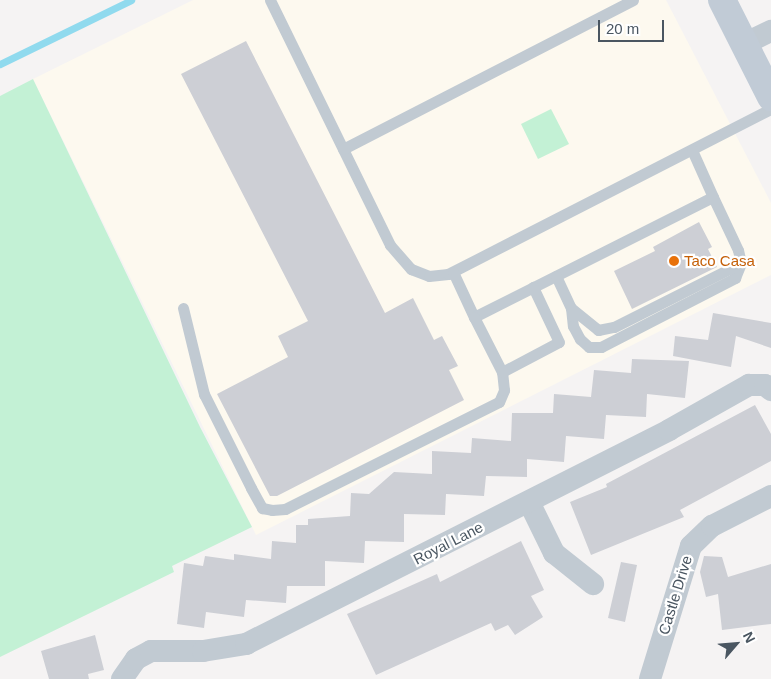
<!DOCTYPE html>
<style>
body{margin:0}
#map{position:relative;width:771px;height:679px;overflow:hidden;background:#f5f3f3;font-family:Arial,sans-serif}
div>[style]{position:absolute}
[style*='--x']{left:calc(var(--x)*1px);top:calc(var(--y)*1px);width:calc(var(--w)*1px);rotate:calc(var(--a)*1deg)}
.commercial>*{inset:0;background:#fdf9ef}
.green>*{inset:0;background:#c3f1d5}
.stream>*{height:7px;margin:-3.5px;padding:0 3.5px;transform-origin:3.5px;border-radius:3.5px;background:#90daee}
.building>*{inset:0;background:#cdcfd5}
.lane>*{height:11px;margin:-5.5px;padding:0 5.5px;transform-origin:5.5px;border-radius:5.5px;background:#c1cad2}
.street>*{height:22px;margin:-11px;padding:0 11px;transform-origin:11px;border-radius:11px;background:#c1cad2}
.secondary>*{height:28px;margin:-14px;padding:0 14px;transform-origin:14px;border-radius:14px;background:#c1cbd6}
.dots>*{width:14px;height:14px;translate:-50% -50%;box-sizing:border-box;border:2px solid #fff;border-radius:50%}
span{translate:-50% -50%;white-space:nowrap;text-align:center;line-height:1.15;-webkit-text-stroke:4.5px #fff;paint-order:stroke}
.food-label{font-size:15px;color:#c56008}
.left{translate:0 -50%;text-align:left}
.street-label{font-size:15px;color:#4a5661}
.north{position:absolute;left:711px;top:619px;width:50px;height:50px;-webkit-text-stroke:4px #fff;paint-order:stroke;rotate:63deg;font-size:14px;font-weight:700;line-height:20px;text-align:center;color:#4a5661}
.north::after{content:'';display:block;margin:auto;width:18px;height:22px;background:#4a5661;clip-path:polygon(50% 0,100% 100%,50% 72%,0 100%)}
.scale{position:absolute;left:598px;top:20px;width:66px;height:22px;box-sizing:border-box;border:2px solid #4a5661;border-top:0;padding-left:6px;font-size:15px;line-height:18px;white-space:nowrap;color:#4a5661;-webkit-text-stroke:4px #fff;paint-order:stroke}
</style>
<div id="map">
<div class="commercial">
<i style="clip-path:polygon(193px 0,666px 0,771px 203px,771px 275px,256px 535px,33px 79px)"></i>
</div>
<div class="green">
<i style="clip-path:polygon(33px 79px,200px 427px,252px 527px,172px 566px,174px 572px,0 657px,0 96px)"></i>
<i style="clip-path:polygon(551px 109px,569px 144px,538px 159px,521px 124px)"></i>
</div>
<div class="stream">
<i style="--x:0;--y:64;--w:146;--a:-26"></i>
</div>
<div class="building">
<i style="clip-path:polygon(246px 41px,385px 313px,413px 298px,434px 340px,442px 336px,458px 366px,449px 370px,464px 400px,277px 496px,270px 496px,217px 394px,288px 357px,278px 336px,308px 321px,181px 74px)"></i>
<i style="clip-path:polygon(699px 222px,712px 247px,708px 249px,717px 267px,632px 309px,614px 271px,655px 251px,653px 247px)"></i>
<i style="clip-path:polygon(713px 313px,771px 323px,771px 348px,736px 336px,731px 367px,673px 356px,675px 336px,708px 340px)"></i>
<i style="clip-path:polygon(632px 359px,689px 361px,685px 398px,647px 394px,646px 417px,606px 415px,604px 439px,566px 436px,564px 462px,527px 459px,527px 477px,486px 476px,484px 496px,446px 494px,445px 515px,404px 514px,404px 542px,365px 541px,364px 563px,325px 561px,325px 586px,287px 586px,286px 603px,246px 600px,244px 617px,206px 612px,204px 628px,177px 624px,184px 563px,203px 566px,205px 556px,234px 560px,234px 554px,271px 559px,272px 541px,296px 543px,296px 525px,308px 525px,308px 519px,350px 516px,351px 493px,369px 494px,394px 472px,432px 474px,432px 451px,471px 453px,472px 438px,511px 441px,512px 413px,553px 413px,554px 394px,591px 397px,594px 370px,631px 373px)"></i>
<i style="clip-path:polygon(755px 405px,771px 434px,771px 461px,680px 510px,684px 517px,591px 555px,570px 502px,607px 487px,606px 484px)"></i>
<i style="clip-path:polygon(521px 541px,544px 590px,531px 596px,543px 617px,515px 635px,508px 625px,495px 631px,491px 623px,376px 675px,347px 614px,437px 574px,440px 582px)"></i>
<i style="clip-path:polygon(704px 556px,722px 557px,728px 577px,771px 564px,771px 624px,722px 630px,718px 594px,706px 597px,700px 572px)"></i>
<i style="clip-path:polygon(621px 562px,637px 565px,625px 622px,608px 618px)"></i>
<i style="clip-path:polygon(95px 635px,104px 670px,88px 674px,89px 679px,49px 679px,41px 651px)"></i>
</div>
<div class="lane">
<i style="--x:270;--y:0;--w:273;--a:63.9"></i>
<i style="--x:390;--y:245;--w:32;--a:49"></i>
<i style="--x:411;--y:269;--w:19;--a:21"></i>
<i style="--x:429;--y:276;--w:19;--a:-6"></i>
<i style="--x:448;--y:274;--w:363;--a:-27.1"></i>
<i style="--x:343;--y:149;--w:326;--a:-27.2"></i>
<i style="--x:453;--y:272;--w:50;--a:65"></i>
<i style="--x:474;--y:317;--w:267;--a:-26.7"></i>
<i style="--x:713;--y:197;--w:51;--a:-114.1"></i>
<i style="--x:556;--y:276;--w:35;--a:65"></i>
<i style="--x:571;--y:308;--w:18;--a:84"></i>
<i style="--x:573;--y:326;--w:15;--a:62"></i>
<i style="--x:580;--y:339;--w:12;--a:42"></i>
<i style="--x:589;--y:347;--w:12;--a:0"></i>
<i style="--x:601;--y:347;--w:151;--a:-27.2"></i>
<i style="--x:735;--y:278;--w:16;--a:-68"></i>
<i style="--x:741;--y:263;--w:13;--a:-103"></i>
<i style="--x:738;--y:250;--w:59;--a:-115.3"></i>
<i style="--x:183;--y:308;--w:89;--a:76.3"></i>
<i style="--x:204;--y:394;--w:105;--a:63.4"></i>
<i style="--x:251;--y:488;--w:23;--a:61"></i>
<i style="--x:262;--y:508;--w:10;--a:11"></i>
<i style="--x:272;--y:510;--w:13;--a:-4"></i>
<i style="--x:285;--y:509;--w:239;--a:-26.6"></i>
<i style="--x:499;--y:402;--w:13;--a:-67"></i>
<i style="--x:504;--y:390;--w:18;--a:-96"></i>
<i style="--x:571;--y:308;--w:35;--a:39"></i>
<i style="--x:598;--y:330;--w:16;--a:-11"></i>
<i style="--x:614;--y:327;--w:142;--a:-26.7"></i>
<i style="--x:474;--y:317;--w:62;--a:63"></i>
<i style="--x:502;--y:372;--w:64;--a:-27.8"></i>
<i style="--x:559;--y:342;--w:61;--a:-115.3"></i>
</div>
<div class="street">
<i style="--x:744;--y:44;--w:30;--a:-26"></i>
<i style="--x:529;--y:502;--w:57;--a:63.9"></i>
<i style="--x:554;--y:553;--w:50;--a:38.5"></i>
<i style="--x:122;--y:679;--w:24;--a:-55"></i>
<i style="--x:136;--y:659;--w:17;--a:-28"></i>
<i style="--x:151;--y:651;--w:52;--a:0"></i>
<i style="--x:203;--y:651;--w:44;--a:-9.2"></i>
<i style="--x:246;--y:644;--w:474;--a:-26.8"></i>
<i style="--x:669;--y:430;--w:92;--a:-29.4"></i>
<i style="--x:749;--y:385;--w:16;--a:0"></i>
<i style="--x:765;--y:385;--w:8;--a:40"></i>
<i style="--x:650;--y:679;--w:139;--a:-72.9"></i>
<i style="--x:691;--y:546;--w:29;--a:-44"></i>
<i style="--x:712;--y:526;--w:66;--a:-27"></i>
</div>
<div class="secondary">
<i style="--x:722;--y:0;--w:109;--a:63.2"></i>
</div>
<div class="dots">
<i style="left:674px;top:261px;background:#e8710a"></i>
</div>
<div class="food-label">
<span class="left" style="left:684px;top:261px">Taco Casa</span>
</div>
<div class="street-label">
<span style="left:448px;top:543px;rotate:-27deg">Royal Lane</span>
<span style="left:675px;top:595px;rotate:-73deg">Castle Drive</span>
</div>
<div class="north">N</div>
<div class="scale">20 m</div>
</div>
